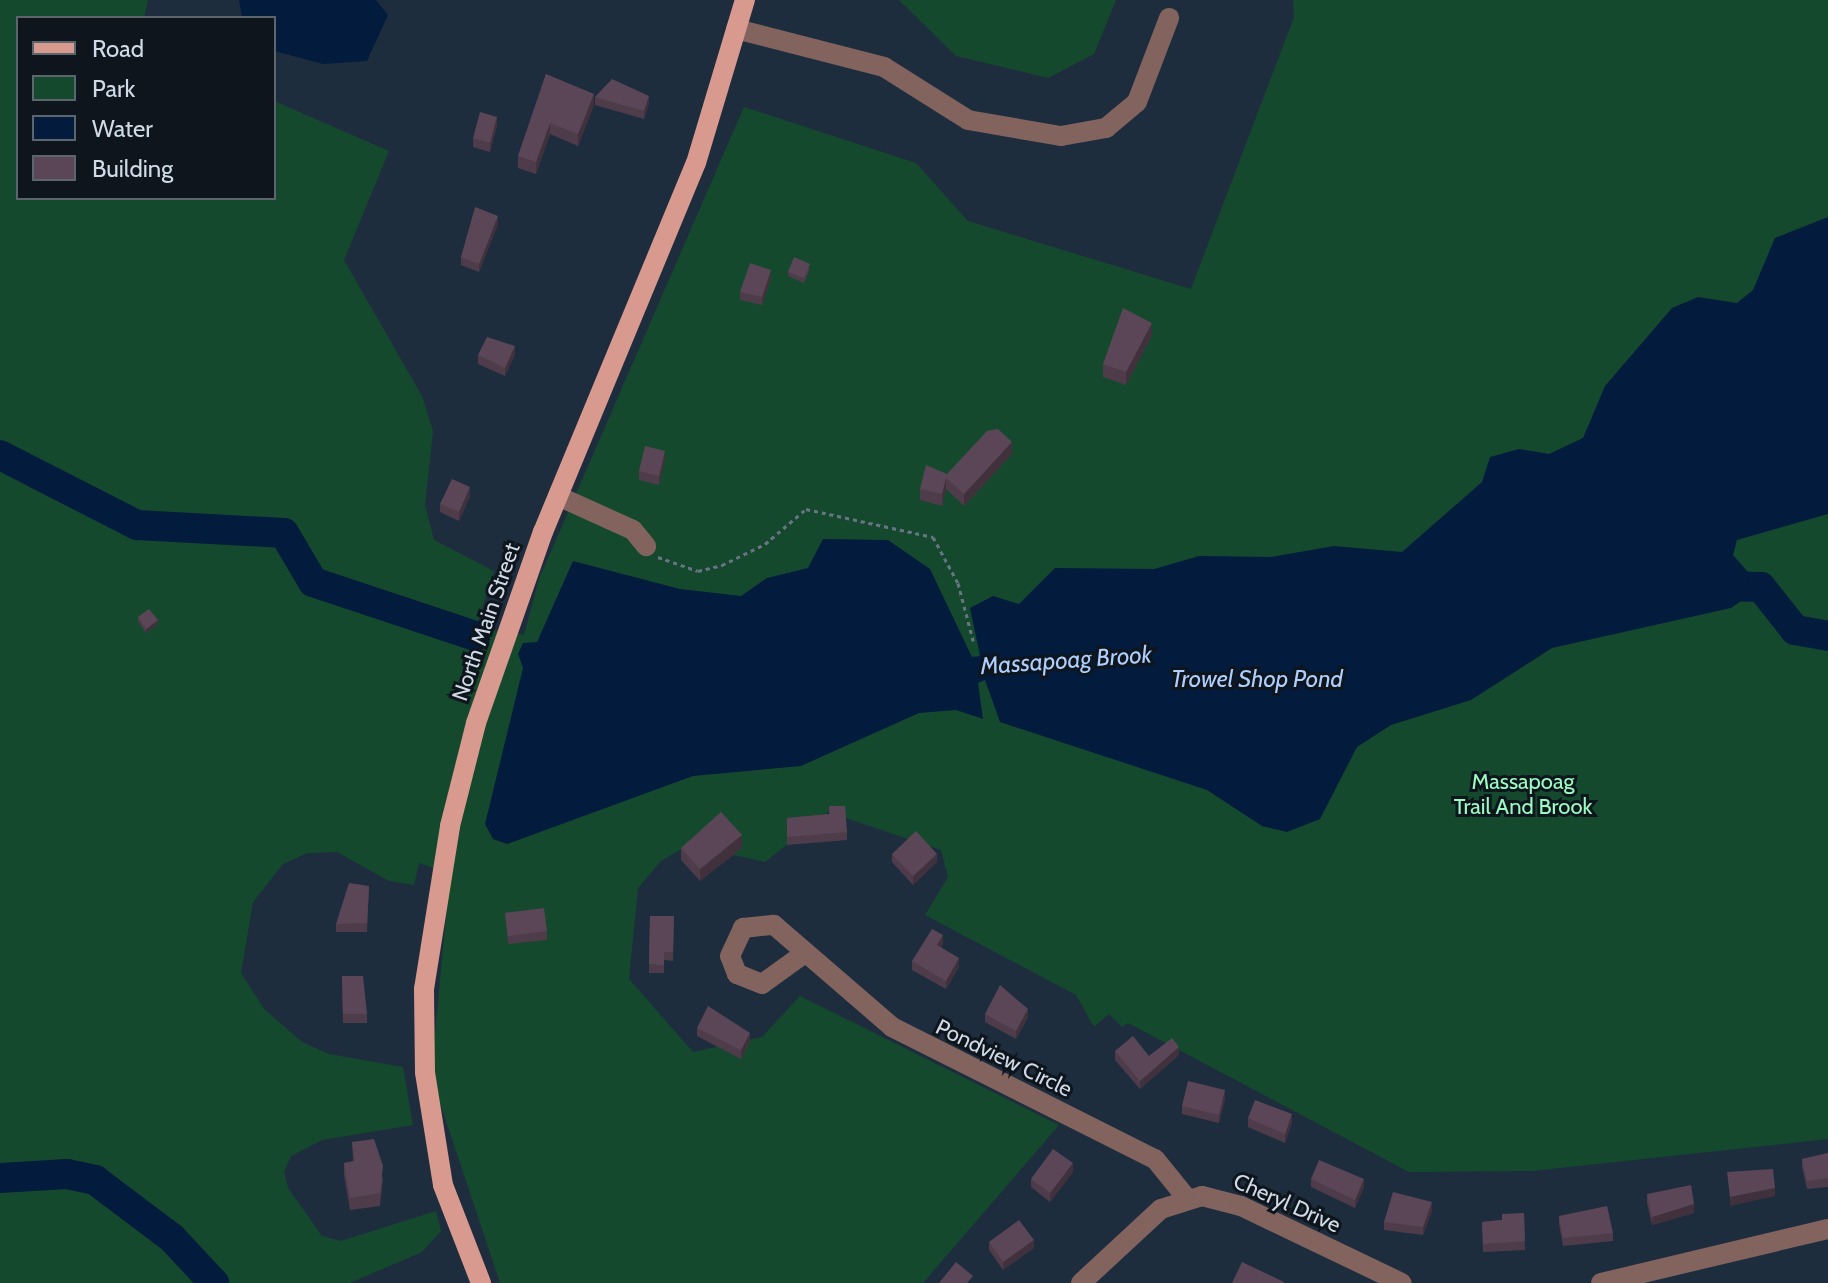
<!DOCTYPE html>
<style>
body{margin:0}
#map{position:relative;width:1828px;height:1283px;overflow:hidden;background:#1d2d3e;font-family:Cabin,sans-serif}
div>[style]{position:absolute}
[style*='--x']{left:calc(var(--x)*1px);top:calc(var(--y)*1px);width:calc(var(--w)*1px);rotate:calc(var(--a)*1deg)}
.green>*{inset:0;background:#15492e}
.water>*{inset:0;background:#031c3e}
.river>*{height:30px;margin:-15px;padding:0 15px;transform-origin:15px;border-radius:15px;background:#031c3e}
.path>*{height:3px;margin-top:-1.5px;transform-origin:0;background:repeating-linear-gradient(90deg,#677483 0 4px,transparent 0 8px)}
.minor>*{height:20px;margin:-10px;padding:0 10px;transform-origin:10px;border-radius:10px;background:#82635e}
.major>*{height:20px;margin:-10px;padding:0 10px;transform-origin:10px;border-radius:10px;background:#d8998f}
.wall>*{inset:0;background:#4e3c4b}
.shaded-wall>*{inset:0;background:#40313d}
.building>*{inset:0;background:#5b4657}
span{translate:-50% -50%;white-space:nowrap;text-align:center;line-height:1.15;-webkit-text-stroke:6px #0e151c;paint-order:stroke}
.street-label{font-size:22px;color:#d1dbe7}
.park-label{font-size:22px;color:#9afac1}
.water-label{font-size:24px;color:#aecffd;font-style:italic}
.legend{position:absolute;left:16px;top:16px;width:260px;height:184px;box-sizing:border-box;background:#0e151c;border:2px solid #5c646d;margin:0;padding:10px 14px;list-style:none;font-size:24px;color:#d1dbe7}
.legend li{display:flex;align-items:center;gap:16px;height:40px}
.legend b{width:40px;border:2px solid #5c646d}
</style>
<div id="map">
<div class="green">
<i style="clip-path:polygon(0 0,148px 0,144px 18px,18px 18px,18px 198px,274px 198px,274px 101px,389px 151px,344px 260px,422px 396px,433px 431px,425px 505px,434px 540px,494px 571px,476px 627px,524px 635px,539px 579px,744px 107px,916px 163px,968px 221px,1191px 289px,1294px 17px,1293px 0,1828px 0,1828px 1139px,1532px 1171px,1409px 1172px,1128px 1023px,1122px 1027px,1109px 1014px,1094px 1027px,1076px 995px,925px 915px,948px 877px,941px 850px,828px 812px,765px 862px,688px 845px,661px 861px,638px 888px,629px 979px,693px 1052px,762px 1037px,800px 996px,1059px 1125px,923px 1283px,500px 1283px,431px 1076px,450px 874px,419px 863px,414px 885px,389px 881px,337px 852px,307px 853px,283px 864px,253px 902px,241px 973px,264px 1009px,302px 1042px,329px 1054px,403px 1067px,413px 1125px,322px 1140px,291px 1156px,284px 1172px,288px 1188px,322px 1236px,341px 1241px,436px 1211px,441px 1231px,422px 1252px,350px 1283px,0 1283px)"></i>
<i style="clip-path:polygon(899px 0,1116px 0,1094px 54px,1048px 78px,956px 56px)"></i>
</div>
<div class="water">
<i style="clip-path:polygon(239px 0,376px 0,388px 15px,367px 61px,323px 64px,274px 51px,274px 18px,242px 18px)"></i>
<i style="clip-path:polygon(1828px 217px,1828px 514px,1737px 540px,1733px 555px,1761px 587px,1731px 608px,1552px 648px,1471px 700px,1391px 725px,1357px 747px,1320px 819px,1287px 832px,1262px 826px,1207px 790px,1000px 722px,985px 680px,978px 683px,983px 719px,956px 710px,919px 713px,801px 766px,693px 776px,507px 844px,493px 839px,485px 824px,523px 668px,518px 654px,523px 643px,537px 642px,573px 561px,680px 589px,741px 596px,767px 578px,808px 568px,823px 539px,888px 540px,930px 569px,972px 657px,980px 656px,970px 608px,993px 596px,1019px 604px,1055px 568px,1154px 569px,1199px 556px,1271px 557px,1334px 546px,1402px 552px,1482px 482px,1490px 457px,1519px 449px,1549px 454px,1583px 438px,1605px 386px,1672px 308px,1698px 297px,1737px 303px,1753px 290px,1775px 238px)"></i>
</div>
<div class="river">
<i style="--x:0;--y:455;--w:154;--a:27.1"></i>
<i style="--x:137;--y:525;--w:147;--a:3.1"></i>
<i style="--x:284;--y:533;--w:57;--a:59.4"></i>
<i style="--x:313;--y:582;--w:171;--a:18.4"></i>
<i style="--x:1721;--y:586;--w:40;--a:1.4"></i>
<i style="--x:1761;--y:587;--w:55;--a:51.7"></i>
<i style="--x:1795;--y:630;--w:34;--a:10"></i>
<i style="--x:0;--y:1178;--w:67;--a:-3.4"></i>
<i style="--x:67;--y:1174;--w:29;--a:12"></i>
<i style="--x:95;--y:1180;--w:96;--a:37"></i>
<i style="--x:172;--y:1238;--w:62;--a:47"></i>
</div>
<div class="path">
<i style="--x:658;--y:557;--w:42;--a:19.3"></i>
<i style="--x:698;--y:571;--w:25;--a:-14"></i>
<i style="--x:722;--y:565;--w:48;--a:-26"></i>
<i style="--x:765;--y:544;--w:54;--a:-40.5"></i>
<i style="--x:806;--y:509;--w:130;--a:12.4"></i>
<i style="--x:933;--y:537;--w:52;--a:61.5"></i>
<i style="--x:958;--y:583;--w:63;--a:75.3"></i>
</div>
<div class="minor">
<i style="--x:736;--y:29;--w:153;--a:14.4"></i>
<i style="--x:884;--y:67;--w:99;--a:32.2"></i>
<i style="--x:968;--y:120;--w:94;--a:9.8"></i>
<i style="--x:1061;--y:136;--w:46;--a:-10.1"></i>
<i style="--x:1106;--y:128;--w:40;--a:-40"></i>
<i style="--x:1137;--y:102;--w:90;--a:-69.1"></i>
<i style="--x:558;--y:496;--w:82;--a:24.4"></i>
<i style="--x:633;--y:530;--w:21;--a:51"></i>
<i style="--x:805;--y:953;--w:53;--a:144.2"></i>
<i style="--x:762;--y:984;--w:27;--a:-158"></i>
<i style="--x:737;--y:974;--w:19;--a:-111"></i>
<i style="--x:730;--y:956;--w:31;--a:-65"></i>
<i style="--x:743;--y:928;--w:31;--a:-6"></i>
<i style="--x:774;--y:925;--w:156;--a:40.8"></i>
<i style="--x:892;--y:1027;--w:294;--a:26.7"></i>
<i style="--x:1155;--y:1159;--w:48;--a:51"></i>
<i style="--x:1081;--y:1283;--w:109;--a:-42.8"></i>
<i style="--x:1161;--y:1209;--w:43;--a:-17.6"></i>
<i style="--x:1202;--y:1196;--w:40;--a:14.4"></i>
<i style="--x:1241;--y:1206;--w:178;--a:25.6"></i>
<i style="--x:1601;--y:1283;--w:233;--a:-13.4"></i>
</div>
<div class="major">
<i style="--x:481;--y:1283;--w:105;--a:-111.2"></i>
<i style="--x:443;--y:1185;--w:114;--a:-99.1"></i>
<i style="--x:425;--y:1072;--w:83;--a:-90.7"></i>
<i style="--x:424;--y:989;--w:165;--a:-80.9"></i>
<i style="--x:450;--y:826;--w:106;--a:-75.8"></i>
<i style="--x:476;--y:723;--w:202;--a:-70.7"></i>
<i style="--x:543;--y:532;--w:399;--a:-67.5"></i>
<i style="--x:696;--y:163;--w:170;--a:-73.3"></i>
</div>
<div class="wall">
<i style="clip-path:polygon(546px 74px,594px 105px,578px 146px,550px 134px,536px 174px,518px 168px,518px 156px)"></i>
<i style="clip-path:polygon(595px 97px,649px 104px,644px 119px,595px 105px)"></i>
<i style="clip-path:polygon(497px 125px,490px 152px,473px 147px,473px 138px)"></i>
<i style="clip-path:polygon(498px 224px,479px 272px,461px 265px,461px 257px)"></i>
<i style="clip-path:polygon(810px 268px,804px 283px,788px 276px,788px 272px)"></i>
<i style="clip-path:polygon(771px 278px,762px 305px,740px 300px,740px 292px)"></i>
<i style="clip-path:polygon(1152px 335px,1126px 385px,1103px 377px,1103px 364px)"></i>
<i style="clip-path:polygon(515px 354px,505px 376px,478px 364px,478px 355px)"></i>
<i style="clip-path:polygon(1012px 454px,964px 506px,946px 489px,942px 506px,920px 500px,920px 489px,947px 474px)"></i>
<i style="clip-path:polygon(665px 459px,659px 485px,639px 480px,639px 471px)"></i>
<i style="clip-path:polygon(470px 496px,459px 521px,440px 512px,440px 504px)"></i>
<i style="clip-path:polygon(138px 617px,158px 624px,146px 633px,138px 621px)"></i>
<i style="clip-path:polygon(829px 806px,847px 832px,847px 840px,787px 845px,787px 818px,829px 814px)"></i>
<i style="clip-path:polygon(681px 848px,742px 848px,700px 881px,681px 860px)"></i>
<i style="clip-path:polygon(892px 854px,937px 862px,913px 885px,892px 862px)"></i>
<i style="clip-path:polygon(369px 886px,367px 932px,336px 932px,336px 924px)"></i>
<i style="clip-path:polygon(505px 913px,547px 931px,547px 940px,508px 944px)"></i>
<i style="clip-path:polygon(650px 916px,674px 916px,673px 961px,664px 960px,664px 973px,649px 973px)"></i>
<i style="clip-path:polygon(943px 944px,941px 947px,959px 967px,946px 989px,912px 970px,912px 961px)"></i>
<i style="clip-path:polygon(342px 976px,367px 1014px,367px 1023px,343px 1023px)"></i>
<i style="clip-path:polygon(985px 1014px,1028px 1017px,1016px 1039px,985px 1022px)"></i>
<i style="clip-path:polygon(697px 1028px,750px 1041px,741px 1059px,697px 1036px)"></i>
<i style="clip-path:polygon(1115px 1051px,1149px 1056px,1179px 1055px,1140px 1089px,1115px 1060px)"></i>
<i style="clip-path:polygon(1225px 1099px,1219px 1123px,1182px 1114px,1182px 1106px)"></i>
<i style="clip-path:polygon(1248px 1118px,1292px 1122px,1285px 1143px,1248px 1127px)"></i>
<i style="clip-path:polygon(352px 1142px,383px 1178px,380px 1206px,350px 1210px,344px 1175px,344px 1163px,353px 1161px)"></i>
<i style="clip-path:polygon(1828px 1153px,1828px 1187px,1807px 1189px,1802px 1167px,1802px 1159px)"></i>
<i style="clip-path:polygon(1073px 1172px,1050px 1202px,1031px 1187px,1031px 1179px)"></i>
<i style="clip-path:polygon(1311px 1179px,1364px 1187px,1355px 1208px,1311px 1187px)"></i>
<i style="clip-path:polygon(1647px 1194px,1694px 1213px,1652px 1225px,1647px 1203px)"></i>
<i style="clip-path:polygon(1432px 1211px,1423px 1235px,1384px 1230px,1384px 1222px)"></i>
<i style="clip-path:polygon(1524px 1213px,1525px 1250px,1483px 1252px,1482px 1222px,1502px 1220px)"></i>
<i style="clip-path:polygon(1559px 1216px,1613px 1233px,1613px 1241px,1563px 1246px,1559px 1224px)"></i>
<i style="clip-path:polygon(989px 1242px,1034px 1248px,1003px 1270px,989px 1250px)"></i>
</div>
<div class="shaded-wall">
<i style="clip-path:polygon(594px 94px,594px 105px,578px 146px,578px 134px)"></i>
<i style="clip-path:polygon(649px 96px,649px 104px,644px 119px,644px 111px)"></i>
<i style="clip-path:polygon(497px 117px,497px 125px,490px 152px,490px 143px)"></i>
<i style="clip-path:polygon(550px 123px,550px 134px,536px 174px,536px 162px)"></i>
<i style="clip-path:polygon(498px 216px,498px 224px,479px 272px,479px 264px)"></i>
<i style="clip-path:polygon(771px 270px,771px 278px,762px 305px,762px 297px)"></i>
<i style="clip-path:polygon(1152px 323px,1152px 335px,1126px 385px,1126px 372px)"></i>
<i style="clip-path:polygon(515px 346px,515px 354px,505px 376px,505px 368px)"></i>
<i style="clip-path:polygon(1012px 442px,1012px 454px,964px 506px,964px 494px)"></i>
<i style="clip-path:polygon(665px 451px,665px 459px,659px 485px,659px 476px)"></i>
<i style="clip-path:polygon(946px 478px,946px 489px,942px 506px,942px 494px)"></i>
<i style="clip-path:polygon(470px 487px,470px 496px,459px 521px,459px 512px)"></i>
<i style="clip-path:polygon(158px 620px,158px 624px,146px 633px,146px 629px)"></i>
<i style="clip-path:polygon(742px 835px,742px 848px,700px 881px,700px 869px)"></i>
<i style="clip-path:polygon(937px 854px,937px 862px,913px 885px,913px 876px)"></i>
<i style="clip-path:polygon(943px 935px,943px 944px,937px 954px,937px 945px)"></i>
<i style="clip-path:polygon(959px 958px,959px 967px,946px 989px,946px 981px)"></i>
<i style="clip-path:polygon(1028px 1009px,1028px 1017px,1016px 1039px,1016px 1031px)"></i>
<i style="clip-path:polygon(750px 1033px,750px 1041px,741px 1059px,741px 1050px)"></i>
<i style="clip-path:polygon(1179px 1047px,1179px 1055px,1140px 1089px,1140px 1081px)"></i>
<i style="clip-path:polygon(1225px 1090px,1225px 1099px,1219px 1123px,1219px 1115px)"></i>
<i style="clip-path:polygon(1292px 1114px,1292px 1122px,1285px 1143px,1285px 1134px)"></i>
<i style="clip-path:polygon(1073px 1163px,1073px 1172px,1050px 1202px,1050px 1193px)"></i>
<i style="clip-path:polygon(1364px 1179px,1364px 1187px,1355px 1208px,1355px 1200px)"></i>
<i style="clip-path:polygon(1775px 1188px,1775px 1196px,1730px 1206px,1730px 1197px)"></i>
<i style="clip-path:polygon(1432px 1202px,1432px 1211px,1423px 1235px,1423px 1227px)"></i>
<i style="clip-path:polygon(1694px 1204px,1694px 1213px,1652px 1225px,1652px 1217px)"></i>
<i style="clip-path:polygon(1034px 1240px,1034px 1248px,1003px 1270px,1003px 1262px)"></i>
</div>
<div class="building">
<i style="clip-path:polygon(546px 74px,594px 94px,578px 134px,550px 123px,536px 162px,518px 156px)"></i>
<i style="clip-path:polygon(612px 79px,649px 96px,644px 111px,595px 97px)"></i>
<i style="clip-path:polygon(480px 112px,497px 117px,490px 143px,473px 138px)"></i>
<i style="clip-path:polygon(475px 207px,498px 216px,479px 264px,461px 257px)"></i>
<i style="clip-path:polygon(794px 257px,810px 264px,804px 278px,788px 272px)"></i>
<i style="clip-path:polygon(750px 263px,771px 270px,762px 297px,740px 292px)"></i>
<i style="clip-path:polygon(1123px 308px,1152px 323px,1126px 372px,1103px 364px)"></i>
<i style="clip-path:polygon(487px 337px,515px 346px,505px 368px,478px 355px)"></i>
<i style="clip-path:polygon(998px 429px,1012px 442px,964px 494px,946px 478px,942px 494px,920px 489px,926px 465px,947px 474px,987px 431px)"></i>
<i style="clip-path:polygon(645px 446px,665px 451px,659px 476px,639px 471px)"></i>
<i style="clip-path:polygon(452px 479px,470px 487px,459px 512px,440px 504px)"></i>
<i style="clip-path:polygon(149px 609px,158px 620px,146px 629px,138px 617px)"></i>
<i style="clip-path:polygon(829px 806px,845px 806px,847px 832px,787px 837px,787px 818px,830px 814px)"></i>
<i style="clip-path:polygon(721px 812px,742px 835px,700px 869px,681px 848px)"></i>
<i style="clip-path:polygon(916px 831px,937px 854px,913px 876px,892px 854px)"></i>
<i style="clip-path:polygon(349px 883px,369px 886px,367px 923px,336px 924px)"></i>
<i style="clip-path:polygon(544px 908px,547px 931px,508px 936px,505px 913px)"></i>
<i style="clip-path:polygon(650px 916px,674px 916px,673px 952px,664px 952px,664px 965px,649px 964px)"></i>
<i style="clip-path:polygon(932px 929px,943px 935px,937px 945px,959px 958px,946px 981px,912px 961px)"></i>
<i style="clip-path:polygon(342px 976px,363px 976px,367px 1014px,343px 1014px)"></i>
<i style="clip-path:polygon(1000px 985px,1028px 1009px,1016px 1031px,985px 1014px)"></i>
<i style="clip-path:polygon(708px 1006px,750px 1033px,741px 1050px,697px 1028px)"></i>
<i style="clip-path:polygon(1133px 1036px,1149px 1056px,1172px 1038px,1179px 1047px,1140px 1081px,1115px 1051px)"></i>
<i style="clip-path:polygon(1188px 1081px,1225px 1090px,1219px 1115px,1182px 1106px)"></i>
<i style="clip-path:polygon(1255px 1100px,1292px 1114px,1285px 1134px,1248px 1118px)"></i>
<i style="clip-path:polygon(374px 1139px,383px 1166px,380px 1193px,350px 1198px,344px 1163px,355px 1161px,352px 1142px)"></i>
<i style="clip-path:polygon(1053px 1149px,1073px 1163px,1050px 1193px,1031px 1179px)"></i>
<i style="clip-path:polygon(1828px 1153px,1828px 1178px,1807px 1181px,1802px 1159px)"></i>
<i style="clip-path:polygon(1319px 1160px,1364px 1179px,1355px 1200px,1311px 1179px)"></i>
<i style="clip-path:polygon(1773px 1169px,1775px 1188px,1730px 1197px,1727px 1172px)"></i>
<i style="clip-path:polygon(1691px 1185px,1694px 1204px,1652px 1217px,1647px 1194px)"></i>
<i style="clip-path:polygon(1393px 1192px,1432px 1202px,1423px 1227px,1384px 1222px)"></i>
<i style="clip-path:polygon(1607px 1206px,1613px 1233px,1563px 1238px,1559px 1216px)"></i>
<i style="clip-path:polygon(1524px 1213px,1525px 1241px,1483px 1244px,1482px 1222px,1502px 1220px,1502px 1214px)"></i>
<i style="clip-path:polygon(1019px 1220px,1034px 1240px,1003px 1262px,989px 1242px)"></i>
<i style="clip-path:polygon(956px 1262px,973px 1276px,967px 1283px,939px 1283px)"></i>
<i style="clip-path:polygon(1242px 1262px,1284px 1282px,1283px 1283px,1232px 1283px)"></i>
</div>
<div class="street-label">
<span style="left:486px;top:622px;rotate:-71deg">North Main Street</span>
<span style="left:1004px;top:1058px;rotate:26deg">Pondview Circle</span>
<span style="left:1287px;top:1203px;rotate:24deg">Cheryl Drive</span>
</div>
<div class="park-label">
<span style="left:1523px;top:794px">Massapoag<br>Trail And Brook</span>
</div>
<div class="water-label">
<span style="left:1066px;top:660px;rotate:-4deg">Massapoag Brook</span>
<span style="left:1257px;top:679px">Trowel Shop Pond</span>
</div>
<ul class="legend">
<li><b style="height:10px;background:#d8998f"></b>Road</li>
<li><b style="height:22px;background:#15492e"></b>Park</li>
<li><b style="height:22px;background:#031c3e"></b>Water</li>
<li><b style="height:22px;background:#5b4657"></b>Building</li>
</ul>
</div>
